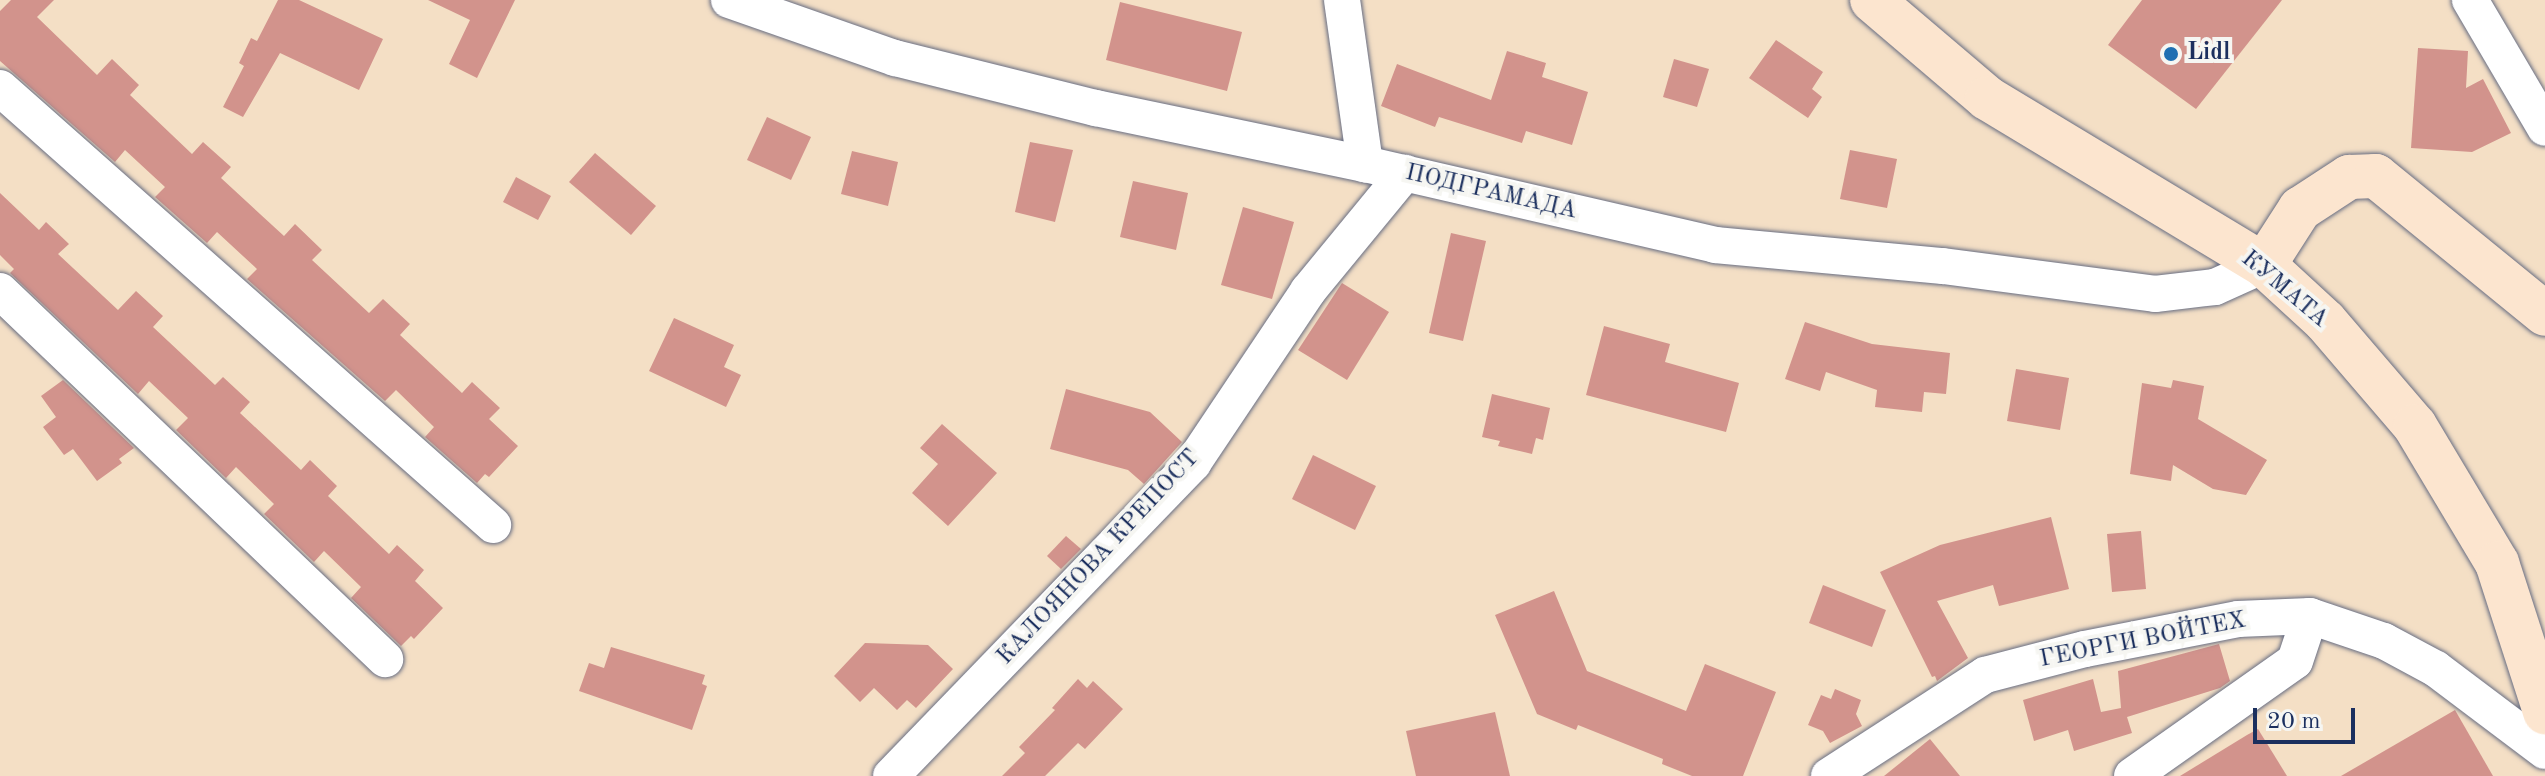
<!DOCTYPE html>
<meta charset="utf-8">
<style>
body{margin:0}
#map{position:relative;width:2545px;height:776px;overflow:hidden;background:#f4dfc5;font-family:"Old Standard TT",serif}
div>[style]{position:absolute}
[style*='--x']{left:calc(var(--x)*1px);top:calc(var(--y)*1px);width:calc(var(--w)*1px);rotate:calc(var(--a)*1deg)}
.building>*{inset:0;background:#d2938c}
.roads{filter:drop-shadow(0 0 2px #676d82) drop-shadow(0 0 2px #676d82)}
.minor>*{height:36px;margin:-18px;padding:0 18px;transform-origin:18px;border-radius:18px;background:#fff}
.secondary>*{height:44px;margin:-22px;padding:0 22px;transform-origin:22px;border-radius:22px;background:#fce5cf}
.dots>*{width:22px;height:22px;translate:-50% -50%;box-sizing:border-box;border:4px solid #f6f6f2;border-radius:50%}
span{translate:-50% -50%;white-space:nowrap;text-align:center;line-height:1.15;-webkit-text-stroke:8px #f6f6f2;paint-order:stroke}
.poi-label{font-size:24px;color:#1b2f5e;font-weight:700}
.left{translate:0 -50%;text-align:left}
.street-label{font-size:24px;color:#1b2f5e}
.scale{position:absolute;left:2253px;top:708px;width:102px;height:36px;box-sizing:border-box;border:4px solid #1b2f5e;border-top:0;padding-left:10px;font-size:24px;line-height:28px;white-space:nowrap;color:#1b2f5e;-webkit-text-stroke:6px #f6f6f2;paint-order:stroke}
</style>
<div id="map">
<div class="building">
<i style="clip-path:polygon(11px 0,54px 0,37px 17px,97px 75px,112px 59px,139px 85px,130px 95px,192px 154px,203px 142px,231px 167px,221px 178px,284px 236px,295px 224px,322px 250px,312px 260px,369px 313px,383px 299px,410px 324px,400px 335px,462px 393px,472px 382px,500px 408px,489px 419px,518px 446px,489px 477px,485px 474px,477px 483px,425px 437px,434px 427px,396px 390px,385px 401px,247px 279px,257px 269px,217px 232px,207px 243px,155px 197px,165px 187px,125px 150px,115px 162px,0 61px,0 11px)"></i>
<i style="clip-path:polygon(278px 0,299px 0,383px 39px,359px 90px,280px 53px,243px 117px,223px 107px,244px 66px,239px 63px,251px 38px,257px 41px)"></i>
<i style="clip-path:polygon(428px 0,515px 0,477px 78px,449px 64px,470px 20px)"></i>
<i style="clip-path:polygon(2142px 0,2282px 0,2196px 109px,2108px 45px)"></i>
<i style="clip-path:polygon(1120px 2px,1242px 32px,1227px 91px,1106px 60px)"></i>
<i style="clip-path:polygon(1776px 40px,1823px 72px,1812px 89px,1822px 97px,1808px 118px,1749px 78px)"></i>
<i style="clip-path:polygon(2418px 48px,2468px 51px,2466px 88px,2483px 79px,2511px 133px,2472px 152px,2411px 148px)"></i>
<i style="clip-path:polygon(1507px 51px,1546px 63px,1542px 77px,1588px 92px,1572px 145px,1526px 131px,1522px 143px,1439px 117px,1435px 127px,1381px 106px,1397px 64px,1491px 100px)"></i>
<i style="clip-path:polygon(1674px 59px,1709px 69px,1697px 107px,1663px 97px)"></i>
<i style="clip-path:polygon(767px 117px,811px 137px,791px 180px,747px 160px)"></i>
<i style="clip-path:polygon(1030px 142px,1073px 150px,1055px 222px,1015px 212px)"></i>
<i style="clip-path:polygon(1850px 150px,1897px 159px,1887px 208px,1840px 199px)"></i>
<i style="clip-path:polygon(852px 151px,898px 162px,888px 206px,841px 194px)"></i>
<i style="clip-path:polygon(595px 153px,656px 206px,631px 235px,569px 182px)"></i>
<i style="clip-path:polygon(516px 177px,551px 196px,538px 220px,503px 202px)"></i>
<i style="clip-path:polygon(1133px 181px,1188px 193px,1176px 250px,1120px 237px)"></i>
<i style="clip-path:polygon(0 193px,39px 230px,46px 222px,69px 244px,58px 254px,118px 310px,136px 291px,163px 316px,153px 327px,215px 385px,223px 377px,250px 402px,240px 413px,301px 470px,310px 460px,337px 486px,328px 496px,389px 554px,397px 545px,424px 570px,415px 581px,443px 608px,414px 639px,411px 636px,401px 646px,351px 598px,361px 587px,324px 551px,314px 562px,264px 514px,274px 504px,236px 467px,226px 478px,176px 430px,188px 418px,149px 381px,138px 394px,10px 273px,14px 269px,0 255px)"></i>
<i style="clip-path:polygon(1243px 207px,1294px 222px,1272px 299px,1221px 285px)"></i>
<i style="clip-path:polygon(1451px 233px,1486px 241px,1463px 341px,1429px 333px)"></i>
<i style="clip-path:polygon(1342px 283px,1389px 312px,1347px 380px,1298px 350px)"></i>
<i style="clip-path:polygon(674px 318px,734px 345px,724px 367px,741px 375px,726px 407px,649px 371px)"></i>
<i style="clip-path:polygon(1805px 322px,1872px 344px,1950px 353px,1946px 394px,1924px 392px,1922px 412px,1875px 407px,1877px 390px,1826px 372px,1820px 391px,1785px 379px)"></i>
<i style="clip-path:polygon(1604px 326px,1670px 344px,1665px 362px,1739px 383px,1726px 432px,1586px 395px)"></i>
<i style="clip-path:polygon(2016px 369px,2069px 378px,2060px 430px,2007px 421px)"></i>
<i style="clip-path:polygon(63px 380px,134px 448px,119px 459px,122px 463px,97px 481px,73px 449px,64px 455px,43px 427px,56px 417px,41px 396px)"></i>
<i style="clip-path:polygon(2173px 380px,2204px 386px,2198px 419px,2267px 460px,2246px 495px,2213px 489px,2173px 465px,2171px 481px,2130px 474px,2142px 383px,2171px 388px)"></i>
<i style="clip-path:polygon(1066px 389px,1150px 412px,1182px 442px,1144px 484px,1128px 470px,1050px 449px)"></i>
<i style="clip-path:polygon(1492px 394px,1550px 408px,1543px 440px,1536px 438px,1532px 454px,1498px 446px,1500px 441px,1482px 437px)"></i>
<i style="clip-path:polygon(942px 424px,997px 473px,948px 526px,912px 493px,938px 464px,920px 448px)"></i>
<i style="clip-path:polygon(1313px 455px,1376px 486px,1355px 530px,1292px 499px)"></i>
<i style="clip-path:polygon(2051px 517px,2069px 589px,1999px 606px,1993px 585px,1937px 601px,1968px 658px,1937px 681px,1935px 676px,1932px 677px,1880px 572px,1940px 545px)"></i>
<i style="clip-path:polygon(2141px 531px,2146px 589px,2112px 592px,2107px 534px)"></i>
<i style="clip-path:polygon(1066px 536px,1081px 549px,1061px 569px,1047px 556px)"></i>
<i style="clip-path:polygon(1823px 585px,1886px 610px,1872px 647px,1809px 623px)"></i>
<i style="clip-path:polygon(1554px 591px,1587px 671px,1686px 711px,1705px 664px,1776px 692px,1743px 776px,1692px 776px,1662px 764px,1663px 759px,1578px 725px,1576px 730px,1537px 714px,1495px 615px)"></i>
<i style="clip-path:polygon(865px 643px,928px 645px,953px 669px,916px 708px,907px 700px,897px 710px,874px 688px,860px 702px,834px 676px)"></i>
<i style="clip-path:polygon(2219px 644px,2230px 681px,2220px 688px,2127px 717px,2132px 733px,2074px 751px,2068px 730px,2034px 741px,2023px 700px,2093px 679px,2101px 712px,2121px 708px,2118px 671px)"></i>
<i style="clip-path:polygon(611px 647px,705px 675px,702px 684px,707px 686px,692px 730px,579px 691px,589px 663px,604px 668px)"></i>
<i style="clip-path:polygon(1078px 679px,1087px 688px,1093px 681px,1123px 709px,1085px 749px,1078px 743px,1045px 776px,1002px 776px,1025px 753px,1019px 747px,1055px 710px,1052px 708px)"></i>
<i style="clip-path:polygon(1835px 689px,1861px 700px,1856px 714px,1862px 726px,1830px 743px,1823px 731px,1808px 725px,1821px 695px,1831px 699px)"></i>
<i style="clip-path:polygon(2455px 710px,2493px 776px,2341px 776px)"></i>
<i style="clip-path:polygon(1495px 712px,1510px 776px,1416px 776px,1406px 731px)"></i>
<i style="clip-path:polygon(2258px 729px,2287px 776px,2180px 776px,2247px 735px)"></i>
<i style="clip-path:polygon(1930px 739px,1960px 776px,1884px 776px)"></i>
</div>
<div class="roads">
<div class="minor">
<i style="--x:729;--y:0;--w:176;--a:19.3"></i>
<i style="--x:895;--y:58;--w:207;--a:14"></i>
<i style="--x:1096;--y:108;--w:275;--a:11.8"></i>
<i style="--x:1365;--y:164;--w:359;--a:13"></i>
<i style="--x:1715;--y:245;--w:229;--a:5.3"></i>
<i style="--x:1943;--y:266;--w:214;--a:7.5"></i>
<i style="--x:2155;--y:294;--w:60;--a:-6.7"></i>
<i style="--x:2215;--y:287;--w:54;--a:-24.2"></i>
<i style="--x:1342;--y:0;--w:166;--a:82"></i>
<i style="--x:2470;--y:0;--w:148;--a:59.6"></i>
<i style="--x:0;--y:88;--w:659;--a:41.55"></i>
<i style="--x:0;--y:291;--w:533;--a:43.71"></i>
<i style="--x:891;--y:776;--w:435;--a:-46"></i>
<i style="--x:1193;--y:463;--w:207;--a:-56.2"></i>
<i style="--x:1308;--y:291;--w:153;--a:-50.6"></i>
<i style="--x:1829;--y:776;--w:186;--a:-32.9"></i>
<i style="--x:1985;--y:675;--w:103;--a:-14.6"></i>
<i style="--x:2085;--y:649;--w:156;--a:-11.1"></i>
<i style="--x:2238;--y:619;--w:72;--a:-2.4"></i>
<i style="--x:2310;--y:616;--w:78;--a:18.7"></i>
<i style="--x:2384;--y:641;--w:59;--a:28.3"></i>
<i style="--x:2436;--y:669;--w:136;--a:37"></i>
<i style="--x:2132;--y:776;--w:199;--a:-35.2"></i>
<i style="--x:2295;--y:661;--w:47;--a:-71.6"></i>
</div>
<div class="secondary">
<i style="--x:1872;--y:0;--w:151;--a:40.4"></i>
<i style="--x:1987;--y:98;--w:323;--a:31.1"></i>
<i style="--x:2264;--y:265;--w:83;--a:42.6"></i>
<i style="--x:2325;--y:321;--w:138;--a:49.4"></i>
<i style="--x:2415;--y:426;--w:160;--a:59.1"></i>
<i style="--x:2497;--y:563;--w:157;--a:72.1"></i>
<i style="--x:2264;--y:265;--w:67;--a:-57.3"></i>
<i style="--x:2300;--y:209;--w:59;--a:-33.1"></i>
<i style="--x:2349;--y:177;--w:27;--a:-2"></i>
<i style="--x:2376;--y:176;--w:218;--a:39.2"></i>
</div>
</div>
<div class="dots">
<i style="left:2171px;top:54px;background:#1f6fb2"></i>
</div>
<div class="poi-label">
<span class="left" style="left:2187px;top:54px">Lidl</span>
</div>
<div class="street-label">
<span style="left:1491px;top:193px;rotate:13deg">ПОДГРАМАДА</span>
<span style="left:2284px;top:290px;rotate:40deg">КУМАТА</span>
<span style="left:1099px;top:558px;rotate:-47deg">КАЛОЯНОВА КРЕПОСТ</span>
<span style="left:2143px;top:641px;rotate:-11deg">ГЕОРГИ ВОЙТЕХ</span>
</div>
<div class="scale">20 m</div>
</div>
